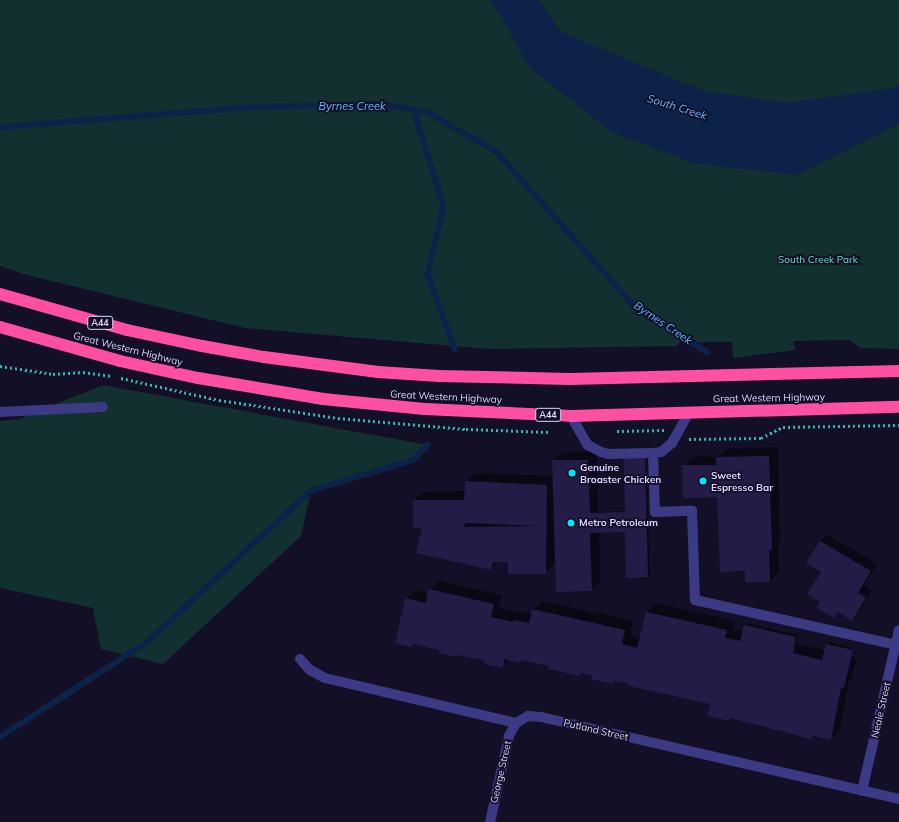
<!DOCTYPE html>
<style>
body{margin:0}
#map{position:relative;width:899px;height:822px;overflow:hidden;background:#130f26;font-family:Mulish,sans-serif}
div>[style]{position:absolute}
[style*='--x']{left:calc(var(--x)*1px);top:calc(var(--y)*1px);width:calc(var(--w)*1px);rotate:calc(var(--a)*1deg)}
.green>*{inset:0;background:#12302f}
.water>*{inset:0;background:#0c2248}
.shadow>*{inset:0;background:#0007}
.stream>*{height:5.5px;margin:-2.75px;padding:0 2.75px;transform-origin:2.75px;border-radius:2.75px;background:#0c2248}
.building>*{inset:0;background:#241b47}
.path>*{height:2.5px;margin-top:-1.25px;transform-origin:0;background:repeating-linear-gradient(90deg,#2fb8b0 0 2px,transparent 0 5px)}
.minor>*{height:10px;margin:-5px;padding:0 5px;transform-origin:5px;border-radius:5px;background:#3d3a85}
.highway>*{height:12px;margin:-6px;padding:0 6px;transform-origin:6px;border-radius:6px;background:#ff4fa3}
.dots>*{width:11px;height:11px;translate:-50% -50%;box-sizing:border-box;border:2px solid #130f26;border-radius:50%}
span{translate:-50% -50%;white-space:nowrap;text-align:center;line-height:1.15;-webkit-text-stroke:3.5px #130f26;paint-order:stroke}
.shield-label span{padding:1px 3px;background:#130f26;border:1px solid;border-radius:3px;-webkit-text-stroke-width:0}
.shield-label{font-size:9px;color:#d9d4ff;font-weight:700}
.park-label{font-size:10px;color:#5fe0c0}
.street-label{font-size:10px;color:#d9d4ff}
.poi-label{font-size:10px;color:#d9d4ff;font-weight:700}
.left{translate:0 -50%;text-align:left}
.water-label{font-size:11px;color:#62b6ff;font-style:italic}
</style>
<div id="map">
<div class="green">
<i style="clip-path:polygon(0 0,899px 0,899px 349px,860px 348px,850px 340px,793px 341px,795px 350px,733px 358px,732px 342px,680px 342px,677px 346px,488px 349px,245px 328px,27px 275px,0 266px)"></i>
<i style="clip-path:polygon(103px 385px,428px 445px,413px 460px,311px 491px,301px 536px,163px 664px,101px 649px,93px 608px,0 588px,0 421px,19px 419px)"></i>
</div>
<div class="water">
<i style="clip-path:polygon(491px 0,539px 0,561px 32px,701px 90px,786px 103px,893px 88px,899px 84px,899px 124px,797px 175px,693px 163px,612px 132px,531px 69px)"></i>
</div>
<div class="shadow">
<i style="clip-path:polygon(778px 447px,780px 540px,778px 543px,779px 572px,770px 581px,746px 570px,718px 496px,683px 466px,692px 457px,718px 456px,726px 449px)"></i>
<i style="clip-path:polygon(646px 449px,650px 574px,648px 576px,627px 577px,626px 531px,599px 531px,600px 581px,591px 590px,556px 562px,545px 573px,509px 561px,499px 561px,491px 569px,423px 527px,414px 501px,424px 492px,465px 491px,466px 482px,475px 473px,554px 476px,553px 461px,562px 452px,597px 451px,598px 512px,626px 511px)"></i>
<i style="clip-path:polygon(827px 535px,877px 564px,864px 586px,872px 590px,858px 613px,852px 619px,839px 612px,834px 617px,821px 602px,820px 541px)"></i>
<i style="clip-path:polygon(438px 581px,502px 595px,499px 608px,532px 614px,533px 610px,542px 601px,633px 621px,630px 636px,640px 638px,647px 612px,656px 603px,735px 621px,733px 629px,743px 631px,746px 623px,798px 635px,796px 644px,826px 650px,829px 642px,852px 648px,850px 656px,857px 658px,852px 678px,849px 681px,840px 730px,831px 739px,814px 735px,811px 738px,732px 717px,729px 720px,711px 703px,630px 683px,616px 680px,613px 683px,593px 675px,581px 672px,579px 675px,550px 665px,522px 659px,520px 662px,510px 659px,502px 667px,485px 660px,414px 644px,412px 646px,406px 599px,415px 590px,429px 593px)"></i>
</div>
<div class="stream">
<i style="--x:414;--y:110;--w:102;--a:72.8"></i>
<i style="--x:444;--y:207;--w:69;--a:103.4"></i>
<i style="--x:428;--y:274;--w:80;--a:70.2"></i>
<i style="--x:0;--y:127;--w:257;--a:-4.5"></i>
<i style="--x:256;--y:107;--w:122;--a:-1.4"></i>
<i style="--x:378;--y:104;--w:50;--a:9.3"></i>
<i style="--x:427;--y:112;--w:81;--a:29.7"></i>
<i style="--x:497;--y:152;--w:208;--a:48.3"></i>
<i style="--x:635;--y:307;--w:85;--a:32"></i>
<i style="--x:0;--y:737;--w:174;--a:-32.8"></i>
<i style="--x:146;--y:643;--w:224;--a:-42.7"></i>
<i style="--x:311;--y:491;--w:107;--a:-16.9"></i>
<i style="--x:413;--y:460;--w:21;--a:-45"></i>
</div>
<div class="building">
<i style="clip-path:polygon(645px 450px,648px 577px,626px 578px,625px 532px,590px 533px,592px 591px,556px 592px,552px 460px,588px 460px,590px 513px,625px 512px,623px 451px)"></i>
<i style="clip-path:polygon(769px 456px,772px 550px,769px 551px,770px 582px,745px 582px,745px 571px,720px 572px,717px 497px,683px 498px,682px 465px,716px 465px,716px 457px)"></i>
<i style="clip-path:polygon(evenodd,465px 481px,547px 485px,546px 574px,508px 574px,508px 562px,493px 562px,491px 570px,416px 553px,422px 528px,413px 528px,413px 500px,464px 500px,465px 481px,465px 523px,538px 526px,464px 527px,465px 523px)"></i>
<i style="clip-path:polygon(820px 541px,871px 571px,858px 593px,866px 597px,852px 621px,838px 612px,834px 618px,816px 608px,820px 602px,807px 594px,821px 572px,806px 563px)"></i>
<i style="clip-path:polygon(428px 589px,494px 604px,491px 617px,513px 622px,513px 620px,529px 623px,532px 609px,625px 630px,622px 644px,637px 648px,646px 612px,727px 630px,725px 638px,740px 641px,744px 625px,796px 637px,793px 653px,822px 660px,826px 644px,853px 650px,844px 688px,841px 688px,831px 740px,812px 735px,811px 739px,730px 718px,730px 721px,707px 716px,710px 704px,629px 686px,629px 684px,614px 681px,613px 684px,591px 679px,592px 676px,580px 673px,580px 676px,548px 669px,549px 666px,521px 660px,520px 663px,504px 659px,503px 668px,484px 664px,484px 660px,458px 655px,457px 657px,439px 653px,439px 650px,413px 644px,412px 647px,395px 643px,405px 598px,426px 603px)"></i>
</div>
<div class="path">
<i style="--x:0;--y:366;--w:54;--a:8.6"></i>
<i style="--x:53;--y:374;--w:30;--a:-4"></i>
<i style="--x:83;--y:372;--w:29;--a:8"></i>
<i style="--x:121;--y:378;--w:100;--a:12.7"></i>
<i style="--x:219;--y:400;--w:120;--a:8.6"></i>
<i style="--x:338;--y:418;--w:128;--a:4.9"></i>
<i style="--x:466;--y:429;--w:82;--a:2.1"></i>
<i style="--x:617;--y:431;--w:47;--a:-1.2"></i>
<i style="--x:689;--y:439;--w:72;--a:-0.8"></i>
<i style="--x:761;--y:438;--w:25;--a:-27"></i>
<i style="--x:783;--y:427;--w:116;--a:-1"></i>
</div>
<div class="minor">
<i style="--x:0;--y:412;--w:103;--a:-2.8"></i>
<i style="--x:571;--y:416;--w:34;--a:60"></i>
<i style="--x:588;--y:445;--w:15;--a:28"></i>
<i style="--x:601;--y:452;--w:7;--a:16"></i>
<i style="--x:608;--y:454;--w:45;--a:-1.3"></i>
<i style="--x:653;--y:453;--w:8;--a:-7"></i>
<i style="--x:661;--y:452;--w:14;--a:-39"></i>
<i style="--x:672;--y:443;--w:35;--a:-61"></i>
<i style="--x:653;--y:453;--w:59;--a:88.1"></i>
<i style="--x:655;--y:512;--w:37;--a:-2"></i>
<i style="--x:692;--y:511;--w:89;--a:88.1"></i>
<i style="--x:695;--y:600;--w:206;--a:12.6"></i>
<i style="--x:300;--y:659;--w:15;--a:48"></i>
<i style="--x:310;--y:670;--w:17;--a:28"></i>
<i style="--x:325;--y:678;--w:196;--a:13.3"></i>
<i style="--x:516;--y:723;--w:14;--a:-30"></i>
<i style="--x:528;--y:716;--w:13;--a:4"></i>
<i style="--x:541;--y:717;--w:367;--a:12.9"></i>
<i style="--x:862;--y:791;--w:165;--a:-77.1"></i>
<i style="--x:490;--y:822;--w:88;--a:-77.5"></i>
<i style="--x:509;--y:736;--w:15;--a:-62"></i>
</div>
<div class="highway">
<i style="--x:0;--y:294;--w:132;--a:15.8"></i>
<i style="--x:127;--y:330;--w:77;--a:12"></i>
<i style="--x:202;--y:346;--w:63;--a:10.1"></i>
<i style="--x:264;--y:357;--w:115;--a:7.5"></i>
<i style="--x:378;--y:372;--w:61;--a:3.8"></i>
<i style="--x:439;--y:376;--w:131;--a:1.3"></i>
<i style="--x:570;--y:379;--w:329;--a:-1.4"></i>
<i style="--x:0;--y:327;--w:125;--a:15.8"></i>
<i style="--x:120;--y:361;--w:80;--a:12.3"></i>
<i style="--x:198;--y:378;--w:127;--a:9.5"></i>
<i style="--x:323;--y:399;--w:102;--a:5.6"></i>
<i style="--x:425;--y:409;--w:146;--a:2.7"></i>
<i style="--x:571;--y:416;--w:328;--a:-1.6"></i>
</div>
<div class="dots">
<i style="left:572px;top:473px;background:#00e5ff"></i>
<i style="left:703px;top:481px;background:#00e5ff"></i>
<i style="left:571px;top:523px;background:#00e5ff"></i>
</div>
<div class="shield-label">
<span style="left:100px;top:323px">A44</span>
<span style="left:548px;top:415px">A44</span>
</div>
<div class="park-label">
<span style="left:818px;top:260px">South Creek Park</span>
</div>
<div class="street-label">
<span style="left:128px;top:349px;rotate:14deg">Great Western Highway</span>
<span style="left:446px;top:397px;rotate:3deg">Great Western Highway</span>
<span style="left:769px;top:398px;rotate:-1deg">Great Western Highway</span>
<span style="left:881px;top:710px;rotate:-77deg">Neale Street</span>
<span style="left:596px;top:730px;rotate:13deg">Putland Street</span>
<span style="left:501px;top:772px;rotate:-77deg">George Street</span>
</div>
<div class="poi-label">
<span class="left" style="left:580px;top:473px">Genuine<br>Broaster Chicken</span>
<span class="left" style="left:711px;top:481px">Sweet<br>Espresso Bar</span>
<span class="left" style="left:579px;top:523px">Metro Petroleum</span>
</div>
<div class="water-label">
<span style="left:352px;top:106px">Byrnes Creek</span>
<span style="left:677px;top:107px;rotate:17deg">South Creek</span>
<span style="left:663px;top:323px;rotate:34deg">Byrnes Creek</span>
</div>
</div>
